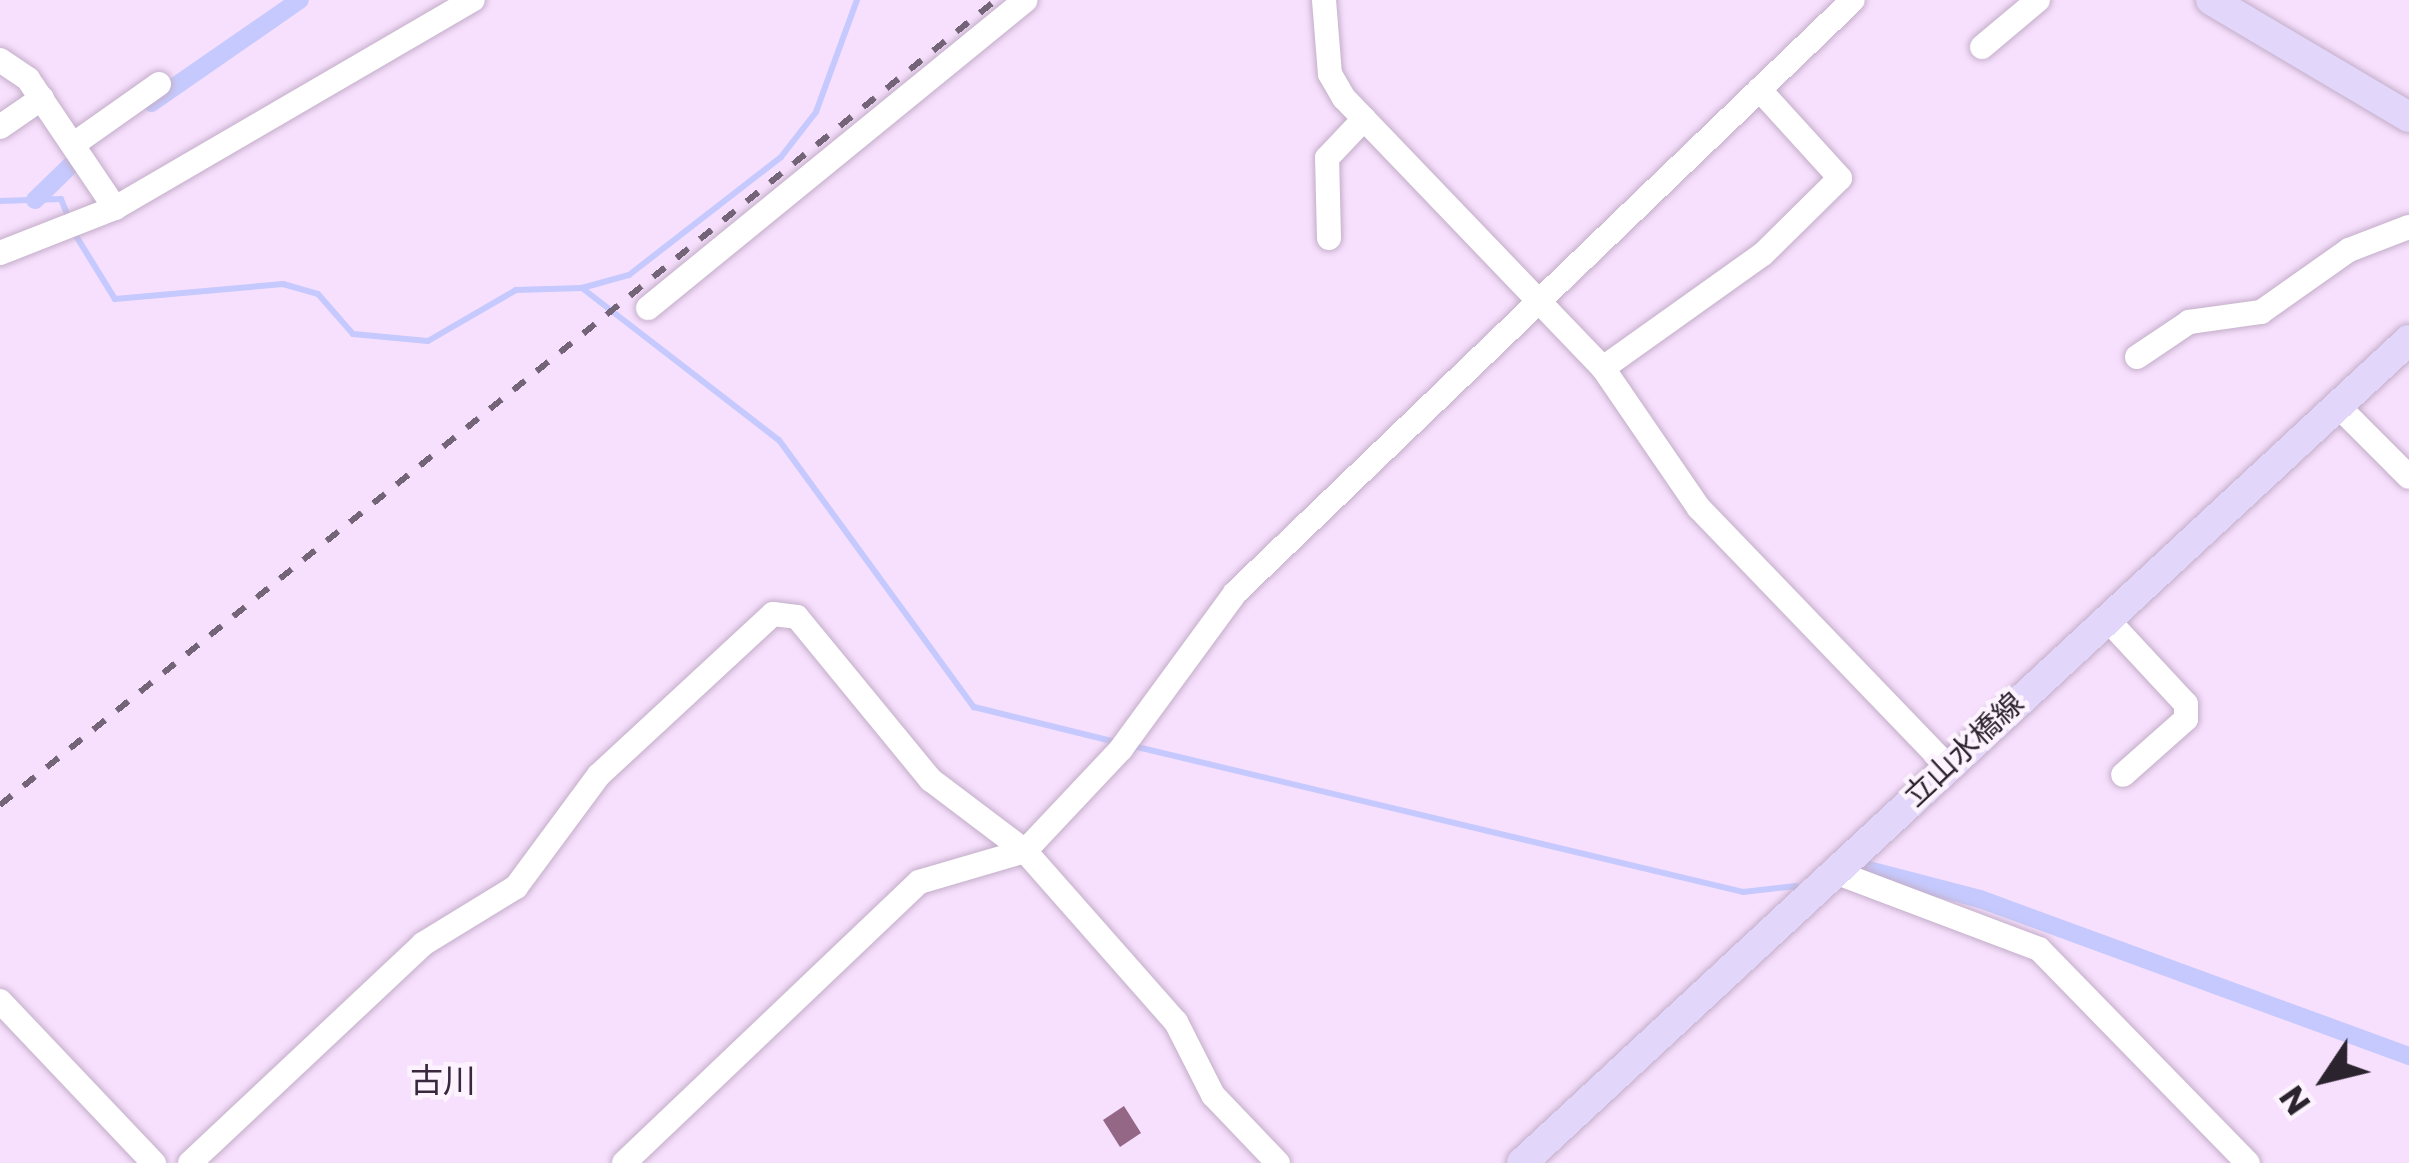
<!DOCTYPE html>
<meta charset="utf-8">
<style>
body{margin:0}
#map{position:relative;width:2409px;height:1163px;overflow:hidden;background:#f7e0fd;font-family:Poppins,"Noto Sans JP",sans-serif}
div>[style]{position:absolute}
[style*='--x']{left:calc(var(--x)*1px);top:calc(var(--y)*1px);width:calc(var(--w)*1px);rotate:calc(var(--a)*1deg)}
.stream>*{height:6px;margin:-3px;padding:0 3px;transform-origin:3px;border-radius:3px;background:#c5c9fd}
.canal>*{height:18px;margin:-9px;padding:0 9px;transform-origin:9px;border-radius:9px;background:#c5c9fd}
.building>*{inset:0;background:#946787}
.roads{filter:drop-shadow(0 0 3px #c3aec9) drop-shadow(0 0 3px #c3aec9)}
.minor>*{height:24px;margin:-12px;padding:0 12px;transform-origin:12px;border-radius:12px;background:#fff}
.major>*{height:30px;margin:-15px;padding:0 15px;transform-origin:15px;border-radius:15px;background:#e2d6fa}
.rail>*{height:6px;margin-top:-3px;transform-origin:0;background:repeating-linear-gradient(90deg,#736577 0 15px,transparent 0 30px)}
span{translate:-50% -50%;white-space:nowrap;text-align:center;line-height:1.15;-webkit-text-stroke:9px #fcf3fe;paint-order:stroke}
.street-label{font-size:30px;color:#2b232e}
.neighbourhood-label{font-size:33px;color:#38273d}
.north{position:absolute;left:2265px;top:1019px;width:120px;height:120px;-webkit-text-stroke:9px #fcf3fe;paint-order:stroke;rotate:235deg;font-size:33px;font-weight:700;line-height:48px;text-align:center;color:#2b232e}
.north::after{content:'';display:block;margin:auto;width:42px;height:54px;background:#2b232e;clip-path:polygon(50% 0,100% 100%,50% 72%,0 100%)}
</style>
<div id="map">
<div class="stream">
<i style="--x:0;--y:201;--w:61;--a:-1.9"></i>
<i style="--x:61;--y:199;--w:22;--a:68"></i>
<i style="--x:73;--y:231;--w:80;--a:58.3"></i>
<i style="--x:115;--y:299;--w:169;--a:-5.1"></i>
<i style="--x:283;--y:284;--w:36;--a:16"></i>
<i style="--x:318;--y:294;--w:53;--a:48.8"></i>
<i style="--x:353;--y:334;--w:75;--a:5.3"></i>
<i style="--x:428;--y:341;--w:102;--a:-30.1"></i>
<i style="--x:516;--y:290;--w:66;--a:-1.7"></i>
<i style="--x:582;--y:288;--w:249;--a:37.7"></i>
<i style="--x:779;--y:440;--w:331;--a:53.9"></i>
<i style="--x:974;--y:707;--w:150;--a:13.9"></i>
<i style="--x:582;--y:288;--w:49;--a:-15.5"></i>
<i style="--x:629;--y:275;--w:192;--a:-37.8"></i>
<i style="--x:781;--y:157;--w:57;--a:-52.1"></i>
<i style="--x:816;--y:112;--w:119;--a:-69.9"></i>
<i style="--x:1133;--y:746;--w:627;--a:13.46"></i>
<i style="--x:1743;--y:892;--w:53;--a:-6.5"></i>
</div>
<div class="canal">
<i style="--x:151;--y:103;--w:181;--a:-34.7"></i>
<i style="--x:35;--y:200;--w:50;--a:-44.2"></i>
<i style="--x:1857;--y:867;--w:127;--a:14.6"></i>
<i style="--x:1980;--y:899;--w:457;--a:20.1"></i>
</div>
<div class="building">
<i style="clip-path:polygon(1124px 1106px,1141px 1133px,1120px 1147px,1103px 1120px)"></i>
</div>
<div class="roads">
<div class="minor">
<i style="--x:1324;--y:0;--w:74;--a:85.4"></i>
<i style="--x:1330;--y:74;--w:28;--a:60"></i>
<i style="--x:1344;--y:98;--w:374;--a:46.2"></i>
<i style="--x:1603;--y:368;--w:170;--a:55.6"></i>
<i style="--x:1699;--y:508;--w:356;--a:46.1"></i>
<i style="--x:1982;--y:47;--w:73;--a:-40"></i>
<i style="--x:0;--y:60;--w:34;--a:34"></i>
<i style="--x:28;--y:79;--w:156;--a:56"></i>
<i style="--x:0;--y:127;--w:51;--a:-34.6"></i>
<i style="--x:74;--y:144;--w:104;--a:-35.2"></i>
<i style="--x:1329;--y:238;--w:80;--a:-91.4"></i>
<i style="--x:1327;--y:158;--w:54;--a:-46.5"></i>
<i style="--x:0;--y:253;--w:123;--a:-21.4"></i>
<i style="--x:115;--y:208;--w:414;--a:-30.2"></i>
<i style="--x:648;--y:308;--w:487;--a:-39.2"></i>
<i style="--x:2137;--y:357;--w:63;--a:-33.9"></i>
<i style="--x:2189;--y:322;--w:73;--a:-7.9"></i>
<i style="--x:2261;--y:312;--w:108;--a:-35.2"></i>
<i style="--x:2349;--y:250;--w:64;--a:-21"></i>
<i style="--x:1603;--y:368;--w:196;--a:-35.5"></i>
<i style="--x:1763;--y:254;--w:108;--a:-44.6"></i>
<i style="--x:1840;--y:178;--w:120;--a:-132.3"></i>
<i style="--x:2338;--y:406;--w:100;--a:45"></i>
<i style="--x:2106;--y:618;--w:117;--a:47.1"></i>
<i style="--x:2186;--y:704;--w:15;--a:90"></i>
<i style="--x:2186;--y:719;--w:84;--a:138.4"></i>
<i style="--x:1835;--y:872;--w:218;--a:20.7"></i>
<i style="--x:2039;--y:949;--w:299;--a:45.7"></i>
<i style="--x:0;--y:1001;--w:224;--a:46.5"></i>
<i style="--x:190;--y:1163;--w:320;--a:-43.2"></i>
<i style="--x:423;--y:944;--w:109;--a:-31.5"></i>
<i style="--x:516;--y:887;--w:139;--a:-53.5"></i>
<i style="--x:599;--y:775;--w:237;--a:-42.8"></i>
<i style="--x:773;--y:614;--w:24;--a:7"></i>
<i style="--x:797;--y:617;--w:211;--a:50.6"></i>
<i style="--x:931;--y:780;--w:118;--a:37.1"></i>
<i style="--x:1025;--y:851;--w:228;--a:48.6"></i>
<i style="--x:1176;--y:1022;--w:82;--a:63.1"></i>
<i style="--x:1213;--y:1095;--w:94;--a:46.3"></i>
<i style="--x:624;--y:1163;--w:407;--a:-43.6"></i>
<i style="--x:919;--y:882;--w:110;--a:-16.3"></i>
<i style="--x:1025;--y:851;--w:140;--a:-46.7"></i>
<i style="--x:1121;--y:749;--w:193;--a:-53.8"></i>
<i style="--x:1235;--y:593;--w:856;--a:-43.82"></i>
</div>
<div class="major">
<i style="--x:2211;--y:0;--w:230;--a:30.6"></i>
<i style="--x:1522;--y:1163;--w:1210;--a:-42.86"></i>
</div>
</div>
<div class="rail">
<i style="--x:0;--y:805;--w:1281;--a:-38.95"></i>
</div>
<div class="street-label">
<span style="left:1964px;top:750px;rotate:-43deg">立山水橋線</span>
</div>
<div class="neighbourhood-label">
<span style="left:443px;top:1081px">古川</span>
</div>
<div class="north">N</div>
</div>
